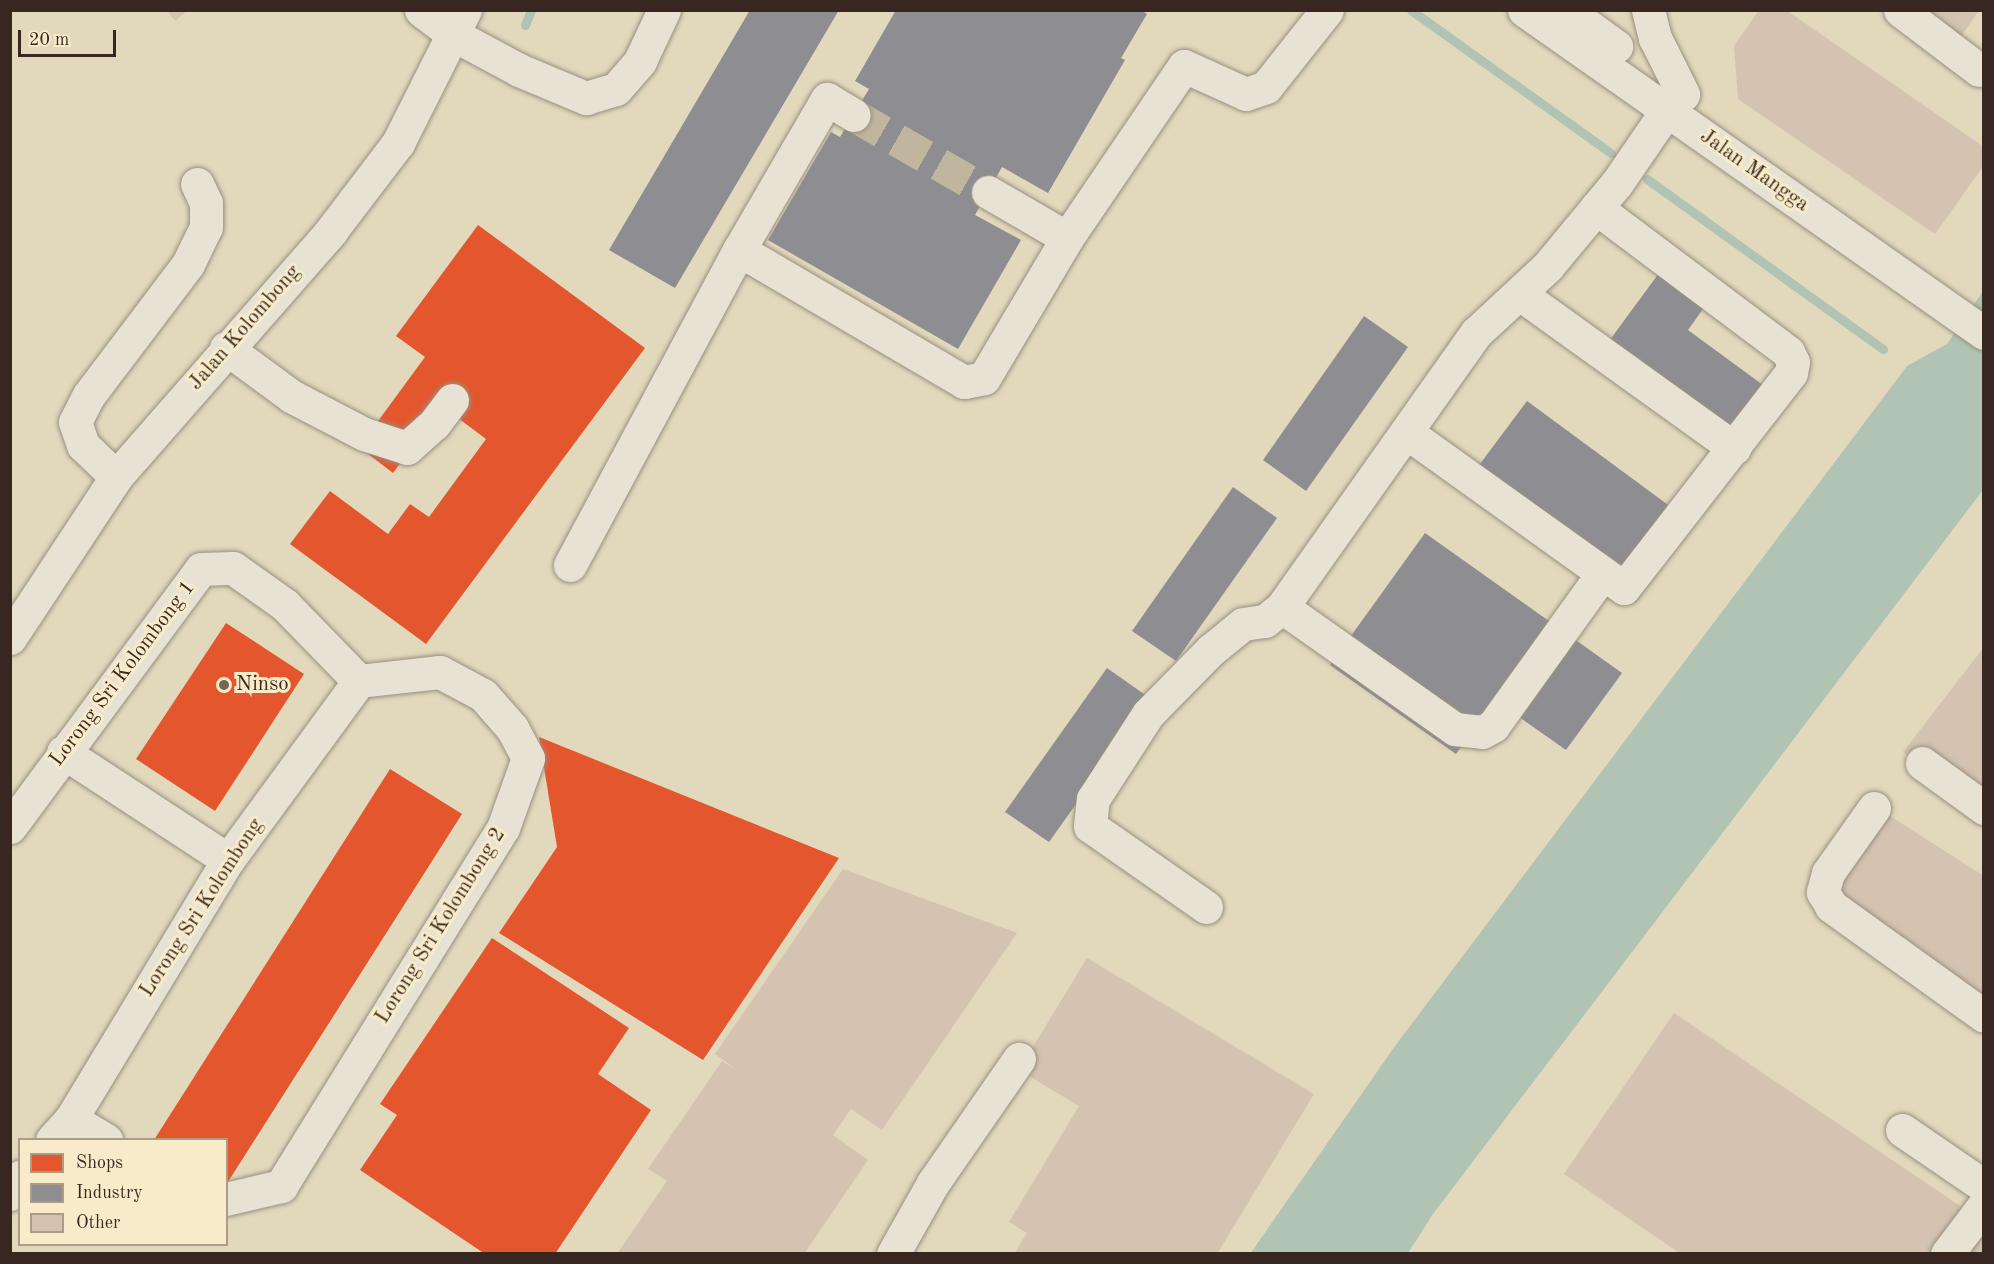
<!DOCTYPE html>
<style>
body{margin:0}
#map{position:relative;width:1994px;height:1264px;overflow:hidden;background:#e2d8bc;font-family:"Old Standard TT",serif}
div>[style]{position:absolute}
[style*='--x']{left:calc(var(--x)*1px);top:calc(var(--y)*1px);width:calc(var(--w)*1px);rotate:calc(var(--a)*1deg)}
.water>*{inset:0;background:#b1c4b4}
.shops>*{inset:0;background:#e4572e}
.industry>*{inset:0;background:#8d8d92}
.stream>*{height:9px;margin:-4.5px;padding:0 4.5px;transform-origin:4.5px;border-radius:4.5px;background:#b1c4b4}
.building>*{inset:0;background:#d3c3b0}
.minor-tunnel>*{height:33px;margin-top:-16.5px;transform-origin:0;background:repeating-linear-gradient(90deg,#c0b59d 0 33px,transparent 0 49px)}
.roads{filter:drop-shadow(0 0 2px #989080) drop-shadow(0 0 2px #989080)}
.minor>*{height:33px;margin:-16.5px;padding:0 16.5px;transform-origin:16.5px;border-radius:16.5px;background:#e7e2d4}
.dots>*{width:16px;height:16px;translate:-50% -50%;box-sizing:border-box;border:3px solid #f7ebc9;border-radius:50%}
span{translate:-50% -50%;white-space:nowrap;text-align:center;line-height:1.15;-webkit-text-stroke:6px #f7ebc9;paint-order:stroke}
.street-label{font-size:21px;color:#382720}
.poi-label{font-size:21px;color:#382720}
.left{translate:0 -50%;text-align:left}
.frame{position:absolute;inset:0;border:12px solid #382720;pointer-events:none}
.legend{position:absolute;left:18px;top:1138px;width:210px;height:108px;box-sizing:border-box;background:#f7ebc9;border:2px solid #ab9d85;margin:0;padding:8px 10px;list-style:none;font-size:18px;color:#382720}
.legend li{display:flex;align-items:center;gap:12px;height:30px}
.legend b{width:30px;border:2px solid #ab9d85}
.scale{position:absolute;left:18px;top:30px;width:98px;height:27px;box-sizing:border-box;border:3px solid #382720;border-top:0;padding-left:8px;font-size:18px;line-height:21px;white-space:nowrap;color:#382720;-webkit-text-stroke:4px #f7ebc9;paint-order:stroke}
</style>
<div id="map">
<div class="water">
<i style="clip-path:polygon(1983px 291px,1983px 490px,1433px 1214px,1408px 1253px,1250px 1254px,1395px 1046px,1907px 366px,1947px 344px)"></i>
</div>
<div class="shops">
<i style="clip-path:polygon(478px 225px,645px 348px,426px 644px,290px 544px,330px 491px,388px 534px,410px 504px,429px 517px,486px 439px,442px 406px,393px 473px,359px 447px,425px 357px,396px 336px)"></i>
<i style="clip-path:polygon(226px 623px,304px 674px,215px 811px,136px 759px)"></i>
<i style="clip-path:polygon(539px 737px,839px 858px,703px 1060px,499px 933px,557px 847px)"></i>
<i style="clip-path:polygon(390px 769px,462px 814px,226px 1185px,226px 1140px,154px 1140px)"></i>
<i style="clip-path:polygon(492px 938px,629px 1028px,598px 1074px,651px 1110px,555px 1254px,485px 1254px,360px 1170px,397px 1115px,380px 1104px)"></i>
</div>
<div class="industry">
<i style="clip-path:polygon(750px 10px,839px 10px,675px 288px,609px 250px)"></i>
<i style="clip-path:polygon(896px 10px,1141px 10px,1147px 14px,1121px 58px,1125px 60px,1048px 193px,1002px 167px,975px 215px,1021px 240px,958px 349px,768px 240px,831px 132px,840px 137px,869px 89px,855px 81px)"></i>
<i style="clip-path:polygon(1662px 269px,1708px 302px,1688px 330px,1782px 399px,1739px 458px,1598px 356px)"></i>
<i style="clip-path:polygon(1364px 316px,1408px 347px,1306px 491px,1263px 460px)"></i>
<i style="clip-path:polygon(1527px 401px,1694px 524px,1635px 603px,1468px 480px)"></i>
<i style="clip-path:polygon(1233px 487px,1277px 518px,1176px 661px,1132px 631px)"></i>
<i style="clip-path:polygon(1425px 533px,1622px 673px,1566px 750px,1495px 700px,1456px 754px,1330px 665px)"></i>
<i style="clip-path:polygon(1107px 668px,1151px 699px,1049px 842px,1005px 812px)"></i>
</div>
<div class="stream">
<i style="--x:1411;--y:10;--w:246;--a:35.6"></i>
<i style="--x:525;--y:25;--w:16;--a:-68"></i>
<i style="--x:1647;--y:179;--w:291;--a:35.8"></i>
</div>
<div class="building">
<i style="clip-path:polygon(167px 10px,188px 10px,175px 21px)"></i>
<i style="clip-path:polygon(1759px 10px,1786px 10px,1984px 147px,1984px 165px,1935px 234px,1738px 99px,1734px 46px)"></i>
<i style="clip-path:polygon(1921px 10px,1979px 10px,1960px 38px)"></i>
<i style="clip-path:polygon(1984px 647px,1984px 813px,1903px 752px)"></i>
<i style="clip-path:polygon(1882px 811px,1984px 876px,1984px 997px,1827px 898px)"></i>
<i style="clip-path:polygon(843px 869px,1017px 933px,882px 1130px,851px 1109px,833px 1135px,868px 1160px,804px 1254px,617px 1254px,667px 1181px,648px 1169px,722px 1061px,739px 1071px,715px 1054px)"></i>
<i style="clip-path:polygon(1087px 958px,1314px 1094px,1217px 1254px,1014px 1254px,1027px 1233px,1009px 1222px,1079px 1106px,1019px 1070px)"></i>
<i style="clip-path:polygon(1674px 1013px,1984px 1222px,1984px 1254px,1681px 1254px,1564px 1174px)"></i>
</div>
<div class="minor-tunnel">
<i style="--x:854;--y:115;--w:155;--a:29.9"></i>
</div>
<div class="roads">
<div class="minor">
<i style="--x:421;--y:10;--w:41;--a:37.1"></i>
<i style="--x:454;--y:35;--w:74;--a:28.3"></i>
<i style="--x:519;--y:70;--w:73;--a:22.7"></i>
<i style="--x:586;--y:98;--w:31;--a:-17"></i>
<i style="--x:616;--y:89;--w:37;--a:-49"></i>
<i style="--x:640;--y:61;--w:56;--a:-64.8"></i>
<i style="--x:1524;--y:10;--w:562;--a:35.08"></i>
<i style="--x:1566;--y:10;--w:62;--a:35.8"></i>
<i style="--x:1648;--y:10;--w:29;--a:76"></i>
<i style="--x:1655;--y:38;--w:63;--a:63.4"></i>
<i style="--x:1900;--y:10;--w:99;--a:37.2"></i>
<i style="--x:988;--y:192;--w:91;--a:30.2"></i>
<i style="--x:739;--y:250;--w:261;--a:30.4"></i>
<i style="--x:964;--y:382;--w:20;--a:-11"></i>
<i style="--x:984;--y:378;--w:163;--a:-59.3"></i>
<i style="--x:1067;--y:238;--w:208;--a:-55.8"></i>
<i style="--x:1184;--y:66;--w:68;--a:24.3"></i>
<i style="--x:1246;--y:94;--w:21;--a:-19"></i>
<i style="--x:1266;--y:87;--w:98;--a:-51.6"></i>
<i style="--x:1520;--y:294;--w:264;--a:35.7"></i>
<i style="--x:226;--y:348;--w:81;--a:36.4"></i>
<i style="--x:291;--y:396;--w:82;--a:27.5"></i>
<i style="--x:364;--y:434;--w:45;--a:18"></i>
<i style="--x:407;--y:448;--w:36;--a:-42"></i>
<i style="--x:434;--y:424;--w:30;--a:-53"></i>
<i style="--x:1406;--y:432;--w:268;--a:35.6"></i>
<i style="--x:1624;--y:588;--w:272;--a:-52.2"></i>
<i style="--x:1791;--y:373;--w:11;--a:-80"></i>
<i style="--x:1793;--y:362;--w:11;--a:-117"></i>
<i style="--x:1788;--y:352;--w:240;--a:-143.1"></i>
<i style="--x:116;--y:477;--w:46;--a:-135.9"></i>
<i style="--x:83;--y:445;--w:24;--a:-109"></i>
<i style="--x:75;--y:422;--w:30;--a:-63"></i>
<i style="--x:89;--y:395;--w:164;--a:-52.9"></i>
<i style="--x:188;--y:264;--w:41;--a:-64.1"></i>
<i style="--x:206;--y:227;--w:24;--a:-90"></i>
<i style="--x:206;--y:203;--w:21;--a:-115"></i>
<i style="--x:570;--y:565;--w:357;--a:-61.8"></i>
<i style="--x:739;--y:250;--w:175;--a:-59.8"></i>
<i style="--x:827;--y:99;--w:31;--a:31"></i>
<i style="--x:1282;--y:607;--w:212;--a:35.2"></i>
<i style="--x:1455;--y:729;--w:27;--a:6"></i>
<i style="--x:1482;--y:732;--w:13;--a:-29"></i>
<i style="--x:1493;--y:726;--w:188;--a:-54.3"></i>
<i style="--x:10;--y:638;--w:193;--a:-56.6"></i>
<i style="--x:116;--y:477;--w:327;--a:-48.8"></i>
<i style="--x:331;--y:231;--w:111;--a:-52.7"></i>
<i style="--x:398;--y:143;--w:149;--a:-63.3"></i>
<i style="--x:63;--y:752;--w:197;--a:33.2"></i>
<i style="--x:1922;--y:763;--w:77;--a:36"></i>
<i style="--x:1874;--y:808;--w:80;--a:125.3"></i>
<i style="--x:1828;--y:873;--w:20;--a:105"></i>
<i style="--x:1823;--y:892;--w:16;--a:60"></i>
<i style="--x:1831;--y:906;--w:188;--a:35.7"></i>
<i style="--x:10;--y:827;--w:321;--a:-53.5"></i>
<i style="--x:201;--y:569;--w:32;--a:-2"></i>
<i style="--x:233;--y:568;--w:64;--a:35.4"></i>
<i style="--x:285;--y:605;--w:106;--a:45.8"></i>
<i style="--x:1206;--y:907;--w:141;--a:-145.1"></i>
<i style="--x:1090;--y:826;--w:27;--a:-84"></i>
<i style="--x:1093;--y:799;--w:101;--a:-57.1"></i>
<i style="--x:1148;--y:714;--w:90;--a:-45.5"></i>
<i style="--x:1211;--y:650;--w:41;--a:-39.1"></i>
<i style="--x:1243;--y:624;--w:22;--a:-8"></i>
<i style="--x:1265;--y:621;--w:22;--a:-39"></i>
<i style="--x:1282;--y:607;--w:336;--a:-54.7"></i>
<i style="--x:1476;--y:333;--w:98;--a:-42.9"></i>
<i style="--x:1548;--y:266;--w:108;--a:-50.3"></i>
<i style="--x:1617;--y:183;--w:88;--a:-55.6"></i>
<i style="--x:71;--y:1119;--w:41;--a:31"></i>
<i style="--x:1902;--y:1130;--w:99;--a:34.3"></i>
<i style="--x:52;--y:1140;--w:28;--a:-48"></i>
<i style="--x:71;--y:1119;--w:303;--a:-58.8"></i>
<i style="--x:228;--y:860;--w:222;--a:-53.8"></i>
<i style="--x:10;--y:1194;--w:20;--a:-60"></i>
<i style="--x:226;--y:1199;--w:57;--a:-13.3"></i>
<i style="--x:281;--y:1186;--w:421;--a:-58.2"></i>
<i style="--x:503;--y:828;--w:74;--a:-70.3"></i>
<i style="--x:528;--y:758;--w:34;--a:-118"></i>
<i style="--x:512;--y:728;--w:44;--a:-131.3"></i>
<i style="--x:483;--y:695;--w:49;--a:-151.9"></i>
<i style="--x:440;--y:672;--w:81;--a:173.7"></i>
<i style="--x:893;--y:1254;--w:81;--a:-60.6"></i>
<i style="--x:933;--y:1183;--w:151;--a:-55.3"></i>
<i style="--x:1947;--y:1254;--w:61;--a:-52.9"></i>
</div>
</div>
<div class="dots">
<i style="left:224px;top:685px;background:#746557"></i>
</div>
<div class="street-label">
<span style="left:1754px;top:171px;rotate:35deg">Jalan Mangga</span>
<span style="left:245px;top:328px;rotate:-49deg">Jalan Kolombong</span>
<span style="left:123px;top:674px;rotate:-53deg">Lorong Sri Kolombong 1</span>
<span style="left:202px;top:908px;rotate:-57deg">Lorong Sri Kolombong</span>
<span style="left:441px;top:926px;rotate:-58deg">Lorong Sri Kolombong 2</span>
</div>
<div class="poi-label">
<span class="left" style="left:236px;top:685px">Ninso</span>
</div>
<div class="frame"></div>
<ul class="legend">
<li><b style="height:16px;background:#e4572e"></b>Shops</li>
<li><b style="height:16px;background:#8d8d92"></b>Industry</li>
<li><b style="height:16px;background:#d3c3b0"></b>Other</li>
</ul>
<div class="scale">20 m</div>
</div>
